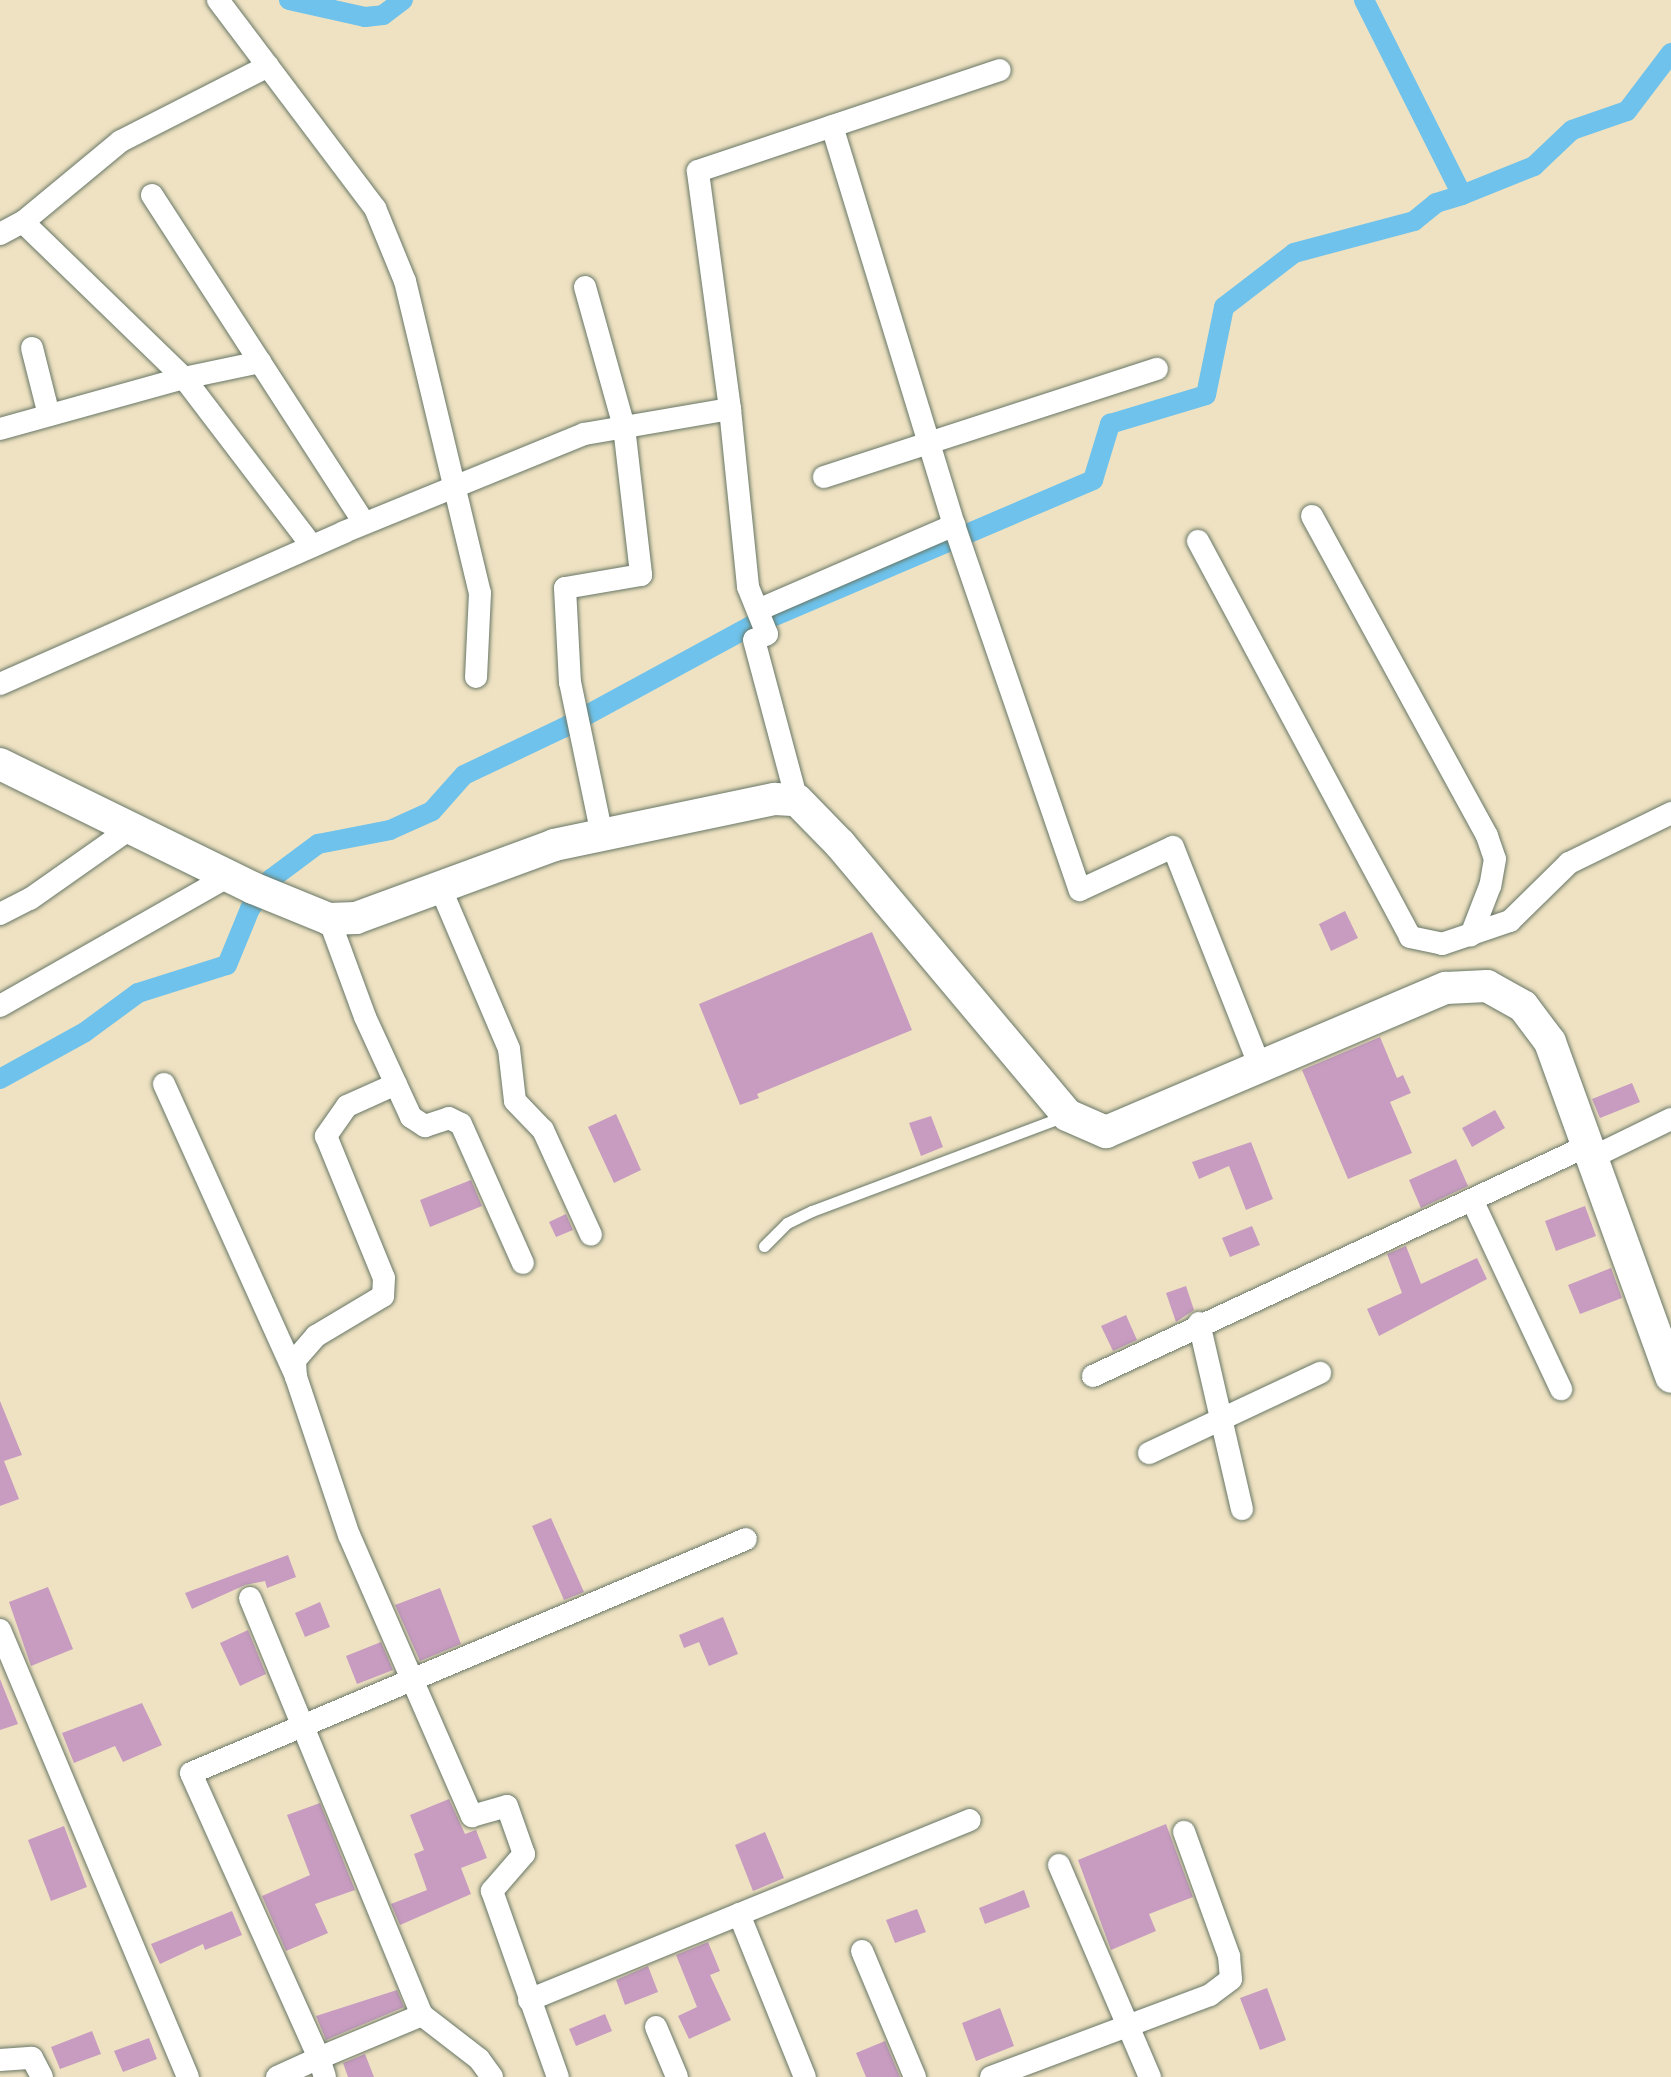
<!DOCTYPE html>
<style>
body{margin:0}
#map{position:relative;width:1671px;height:2077px;overflow:hidden;background:#efe2c2;font-family:"Old Standard TT",serif}
div>[style]{position:absolute}
[style*='--x']{left:calc(var(--x)*1px);top:calc(var(--y)*1px);width:calc(var(--w)*1px);rotate:calc(var(--a)*1deg)}
.canal>*{height:20px;margin:-10px;padding:0 10px;transform-origin:10px;border-radius:10px;background:#6ec2eb}
.building>*{inset:0;background:#c79cc0}
.roads{filter:drop-shadow(0 0 2px #687766) drop-shadow(0 0 2px #687766)}
.lane>*{height:11px;margin:-5.5px;padding:0 5.5px;transform-origin:5.5px;border-radius:5.5px;background:#fff}
.street>*{height:22px;margin:-11px;padding:0 11px;transform-origin:11px;border-radius:11px;background:#fff}
.secondary>*{height:32px;margin:-16px;padding:0 16px;transform-origin:16px;border-radius:16px;background:#fff}
span{translate:-50% -50%;white-space:nowrap;text-align:center;line-height:1.15;-webkit-text-stroke:7px #fbf7ec;paint-order:stroke}
</style>
<div id="map">
<div class="canal">
<i style="--x:289;--y:0;--w:78;--a:12.6"></i>
<i style="--x:365;--y:17;--w:18;--a:-6"></i>
<i style="--x:383;--y:15;--w:25;--a:-37"></i>
<i style="--x:1364;--y:0;--w:218;--a:63.3"></i>
<i style="--x:1462;--y:195;--w:78;--a:-21.9"></i>
<i style="--x:1534;--y:166;--w:52;--a:-43.5"></i>
<i style="--x:1572;--y:130;--w:58;--a:-19.1"></i>
<i style="--x:1627;--y:111;--w:73;--a:-52.8"></i>
<i style="--x:0;--y:1079;--w:97;--a:-28.9"></i>
<i style="--x:85;--y:1032;--w:66;--a:-36.3"></i>
<i style="--x:138;--y:993;--w:93;--a:-17.5"></i>
<i style="--x:227;--y:965;--w:61;--a:-67.7"></i>
<i style="--x:250;--y:909;--w:37;--a:-55"></i>
<i style="--x:271;--y:879;--w:59;--a:-36.7"></i>
<i style="--x:318;--y:844;--w:73;--a:-11"></i>
<i style="--x:390;--y:830;--w:46;--a:-24.3"></i>
<i style="--x:432;--y:811;--w:48;--a:-48.4"></i>
<i style="--x:464;--y:775;--w:110;--a:-25.4"></i>
<i style="--x:563;--y:728;--w:214;--a:-28.5"></i>
<i style="--x:751;--y:626;--w:372;--a:-23.1"></i>
<i style="--x:1093;--y:480;--w:59;--a:-73.1"></i>
<i style="--x:1110;--y:424;--w:100;--a:-16.8"></i>
<i style="--x:1206;--y:395;--w:90;--a:-78.4"></i>
<i style="--x:1224;--y:307;--w:88;--a:-37.6"></i>
<i style="--x:1294;--y:253;--w:124;--a:-14.9"></i>
<i style="--x:1414;--y:221;--w:28;--a:-39"></i>
<i style="--x:1436;--y:203;--w:27;--a:-17"></i>
</div>
<div class="building">
<i style="clip-path:polygon(1345px 911px,1358px 938px,1331px 951px,1319px 924px)"></i>
<i style="clip-path:polygon(872px 932px,912px 1030px,757px 1094px,759px 1098px,740px 1105px,699px 1004px)"></i>
<i style="clip-path:polygon(1380px 1037px,1397px 1078px,1403px 1075px,1411px 1093px,1390px 1102px,1412px 1153px,1348px 1179px,1302px 1070px)"></i>
<i style="clip-path:polygon(1632px 1083px,1640px 1102px,1600px 1118px,1592px 1099px)"></i>
<i style="clip-path:polygon(1495px 1110px,1505px 1128px,1472px 1147px,1462px 1128px)"></i>
<i style="clip-path:polygon(616px 1114px,641px 1170px,614px 1183px,588px 1127px)"></i>
<i style="clip-path:polygon(931px 1116px,943px 1147px,921px 1156px,909px 1123px)"></i>
<i style="clip-path:polygon(1251px 1142px,1273px 1199px,1246px 1210px,1229px 1166px,1199px 1179px,1192px 1162px)"></i>
<i style="clip-path:polygon(1456px 1159px,1468px 1186px,1421px 1208px,1409px 1180px)"></i>
<i style="clip-path:polygon(471px 1180px,482px 1206px,430px 1227px,420px 1200px)"></i>
<i style="clip-path:polygon(1585px 1206px,1596px 1236px,1556px 1251px,1545px 1221px)"></i>
<i style="clip-path:polygon(566px 1214px,573px 1230px,556px 1237px,549px 1222px)"></i>
<i style="clip-path:polygon(1252px 1226px,1260px 1245px,1230px 1257px,1222px 1238px)"></i>
<i style="clip-path:polygon(1406px 1246px,1421px 1284px,1477px 1258px,1487px 1279px,1379px 1336px,1367px 1309px,1402px 1293px,1387px 1254px)"></i>
<i style="clip-path:polygon(1611px 1268px,1622px 1298px,1580px 1314px,1568px 1285px)"></i>
<i style="clip-path:polygon(1186px 1286px,1194px 1310px,1176px 1322px,1166px 1293px)"></i>
<i style="clip-path:polygon(1126px 1315px,1137px 1340px,1113px 1351px,1101px 1326px)"></i>
<i style="clip-path:polygon(0 1401px,22px 1455px,4px 1461px,19px 1499px,0 1506px)"></i>
<i style="clip-path:polygon(551px 1518px,584px 1592px,564px 1600px,532px 1526px)"></i>
<i style="clip-path:polygon(288px 1555px,296px 1577px,267px 1588px,265px 1581px,245px 1585px,192px 1609px,185px 1593px)"></i>
<i style="clip-path:polygon(48px 1587px,73px 1649px,31px 1666px,9px 1602px)"></i>
<i style="clip-path:polygon(440px 1588px,461px 1644px,420px 1661px,395px 1605px)"></i>
<i style="clip-path:polygon(320px 1602px,330px 1627px,305px 1637px,295px 1613px)"></i>
<i style="clip-path:polygon(723px 1617px,738px 1654px,709px 1666px,699px 1642px,684px 1648px,679px 1635px)"></i>
<i style="clip-path:polygon(248px 1630px,266px 1674px,240px 1686px,220px 1643px)"></i>
<i style="clip-path:polygon(381px 1642px,393px 1670px,357px 1684px,346px 1656px)"></i>
<i style="clip-path:polygon(0 1679px,18px 1724px,0 1730px)"></i>
<i style="clip-path:polygon(142px 1703px,162px 1745px,123px 1762px,115px 1746px,74px 1763px,62px 1733px)"></i>
<i style="clip-path:polygon(449px 1799px,465px 1834px,476px 1830px,487px 1858px,461px 1868px,471px 1894px,400px 1925px,391px 1904px,427px 1890px,414px 1854px,424px 1850px,410px 1815px)"></i>
<i style="clip-path:polygon(320px 1803px,355px 1890px,315px 1904px,328px 1933px,286px 1951px,262px 1896px,310px 1875px,287px 1815px)"></i>
<i style="clip-path:polygon(1166px 1824px,1193px 1897px,1149px 1914px,1156px 1931px,1111px 1950px,1078px 1860px)"></i>
<i style="clip-path:polygon(64px 1826px,87px 1887px,51px 1901px,28px 1840px)"></i>
<i style="clip-path:polygon(765px 1832px,784px 1878px,753px 1891px,735px 1845px)"></i>
<i style="clip-path:polygon(1024px 1890px,1030px 1907px,985px 1924px,979px 1908px)"></i>
<i style="clip-path:polygon(917px 1909px,926px 1932px,895px 1943px,886px 1920px)"></i>
<i style="clip-path:polygon(232px 1911px,242px 1935px,205px 1950px,203px 1944px,160px 1964px,151px 1944px)"></i>
<i style="clip-path:polygon(708px 1942px,720px 1971px,710px 1975px,731px 2020px,689px 2039px,678px 2016px,697px 2007px,676px 1955px)"></i>
<i style="clip-path:polygon(648px 1966px,658px 1992px,625px 2005px,616px 1980px)"></i>
<i style="clip-path:polygon(1267px 1988px,1286px 2040px,1260px 2050px,1240px 1998px)"></i>
<i style="clip-path:polygon(397px 1990px,404px 2007px,326px 2040px,316px 2016px)"></i>
<i style="clip-path:polygon(1000px 2008px,1014px 2046px,976px 2061px,962px 2023px)"></i>
<i style="clip-path:polygon(605px 2014px,612px 2031px,576px 2046px,569px 2029px)"></i>
<i style="clip-path:polygon(92px 2031px,101px 2054px,60px 2069px,51px 2047px)"></i>
<i style="clip-path:polygon(149px 2038px,157px 2059px,123px 2072px,114px 2051px)"></i>
<i style="clip-path:polygon(885px 2041px,900px 2077px,866px 2077px,856px 2053px)"></i>
<i style="clip-path:polygon(365px 2054px,374px 2077px,348px 2077px,343px 2063px)"></i>
</div>
<div class="roads">
<div class="lane">
<i style="--x:764;--y:1246;--w:33;--a:-45"></i>
<i style="--x:787;--y:1223;--w:28;--a:-26"></i>
<i style="--x:812;--y:1211;--w:267;--a:-20.6"></i>
</div>
<div class="street">
<i style="--x:218;--y:0;--w:261;--a:53"></i>
<i style="--x:375;--y:208;--w:79;--a:67.7"></i>
<i style="--x:405;--y:281;--w:321;--a:76.5"></i>
<i style="--x:480;--y:593;--w:84;--a:92.7"></i>
<i style="--x:152;--y:195;--w:391;--a:57.1"></i>
<i style="--x:23;--y:222;--w:127;--a:-39.6"></i>
<i style="--x:121;--y:141;--w:165;--a:-27"></i>
<i style="--x:0;--y:234;--w:26;--a:-28"></i>
<i style="--x:23;--y:222;--w:224;--a:44.1"></i>
<i style="--x:184;--y:378;--w:78;--a:-11.9"></i>
<i style="--x:585;--y:287;--w:145;--a:74.4"></i>
<i style="--x:624;--y:427;--w:149;--a:83.4"></i>
<i style="--x:641;--y:575;--w:77;--a:170.3"></i>
<i style="--x:565;--y:588;--w:94;--a:87"></i>
<i style="--x:570;--y:682;--w:156;--a:78.2"></i>
<i style="--x:32;--y:348;--w:69;--a:75.8"></i>
<i style="--x:730;--y:409;--w:240;--a:-97.7"></i>
<i style="--x:698;--y:171;--w:318;--a:-18.5"></i>
<i style="--x:0;--y:429;--w:191;--a:-15.5"></i>
<i style="--x:184;--y:378;--w:211;--a:52.7"></i>
<i style="--x:824;--y:477;--w:350;--a:-18"></i>
<i style="--x:1312;--y:516;--w:365;--a:61.3"></i>
<i style="--x:1487;--y:836;--w:24;--a:71"></i>
<i style="--x:1495;--y:859;--w:27;--a:100"></i>
<i style="--x:1490;--y:886;--w:53;--a:111.2"></i>
<i style="--x:954;--y:525;--w:386;--a:71"></i>
<i style="--x:1080;--y:890;--w:102;--a:-24.8"></i>
<i style="--x:1173;--y:847;--w:237;--a:68.4"></i>
<i style="--x:1198;--y:541;--w:449;--a:61.8"></i>
<i style="--x:1410;--y:937;--w:33;--a:12"></i>
<i style="--x:1442;--y:944;--w:72;--a:-18.7"></i>
<i style="--x:1510;--y:921;--w:83;--a:-44.5"></i>
<i style="--x:1569;--y:863;--w:114;--a:-26.1"></i>
<i style="--x:758;--y:610;--w:214;--a:-23.4"></i>
<i style="--x:954;--y:525;--w:417;--a:-107"></i>
<i style="--x:0;--y:684;--w:376;--a:-23.8"></i>
<i style="--x:344;--y:532;--w:259;--a:-22.2"></i>
<i style="--x:584;--y:434;--w:148;--a:-9.7"></i>
<i style="--x:730;--y:409;--w:179;--a:84.2"></i>
<i style="--x:748;--y:587;--w:51;--a:68"></i>
<i style="--x:767;--y:634;--w:14;--a:155"></i>
<i style="--x:754;--y:640;--w:166;--a:75"></i>
<i style="--x:440;--y:887;--w:176;--a:66.9"></i>
<i style="--x:509;--y:1049;--w:52;--a:83.4"></i>
<i style="--x:515;--y:1101;--w:40;--a:46"></i>
<i style="--x:543;--y:1130;--w:115;--a:65.4"></i>
<i style="--x:0;--y:914;--w:34;--a:-27"></i>
<i style="--x:30;--y:899;--w:123;--a:-35.1"></i>
<i style="--x:329;--y:919;--w:104;--a:69.8"></i>
<i style="--x:365;--y:1017;--w:110;--a:65.3"></i>
<i style="--x:411;--y:1117;--w:17;--a:33"></i>
<i style="--x:425;--y:1126;--w:25;--a:-18"></i>
<i style="--x:449;--y:1118;--w:13;--a:27"></i>
<i style="--x:461;--y:1124;--w:152;--a:66"></i>
<i style="--x:0;--y:1006;--w:263;--a:-29.6"></i>
<i style="--x:164;--y:1084;--w:320;--a:65.7"></i>
<i style="--x:396;--y:1084;--w:54;--a:155.8"></i>
<i style="--x:347;--y:1106;--w:37;--a:125"></i>
<i style="--x:326;--y:1136;--w:153;--a:67.8"></i>
<i style="--x:384;--y:1278;--w:18;--a:93"></i>
<i style="--x:383;--y:1296;--w:78;--a:149.2"></i>
<i style="--x:316;--y:1336;--w:32;--a:131"></i>
<i style="--x:295;--y:1360;--w:17;--a:87"></i>
<i style="--x:296;--y:1377;--w:167;--a:71.5"></i>
<i style="--x:349;--y:1535;--w:307;--a:66.4"></i>
<i style="--x:472;--y:1816;--w:36;--a:-16"></i>
<i style="--x:507;--y:1806;--w:51;--a:70.5"></i>
<i style="--x:524;--y:1854;--w:49;--a:130.9"></i>
<i style="--x:492;--y:1891;--w:197;--a:70.5"></i>
<i style="--x:1591;--y:1158;--w:89;--a:-26"></i>
<i style="--x:1473;--y:1202;--w:207;--a:64.8"></i>
<i style="--x:1199;--y:1323;--w:191;--a:77"></i>
<i style="--x:1093;--y:1376;--w:545;--a:-24.97"></i>
<i style="--x:1149;--y:1453;--w:189;--a:-25.1"></i>
<i style="--x:250;--y:1598;--w:451;--a:67.6"></i>
<i style="--x:0;--y:1630;--w:485;--a:67.2"></i>
<i style="--x:1059;--y:1865;--w:231;--a:66.8"></i>
<i style="--x:739;--y:1914;--w:176;--a:68"></i>
<i style="--x:862;--y:1951;--w:137;--a:67.2"></i>
<i style="--x:529;--y:2000;--w:476;--a:-22.2"></i>
<i style="--x:656;--y:2027;--w:54;--a:67.2"></i>
<i style="--x:0;--y:2060;--w:32;--a:-4"></i>
<i style="--x:32;--y:2058;--w:21;--a:62"></i>
<i style="--x:277;--y:2077;--w:46;--a:-24.3"></i>
<i style="--x:319;--y:2058;--w:312;--a:-114.2"></i>
<i style="--x:191;--y:1773;--w:602;--a:-22.86"></i>
<i style="--x:325;--y:2077;--w:20;--a:-108"></i>
<i style="--x:319;--y:2058;--w:112;--a:-22.7"></i>
<i style="--x:422;--y:2015;--w:72;--a:37.7"></i>
<i style="--x:479;--y:2059;--w:22;--a:54"></i>
<i style="--x:991;--y:2077;--w:234;--a:-20.5"></i>
<i style="--x:1210;--y:1995;--w:26;--a:-37"></i>
<i style="--x:1231;--y:1979;--w:23;--a:-95"></i>
<i style="--x:1229;--y:1956;--w:132;--a:-109.9"></i>
</div>
<div class="secondary">
<i style="--x:0;--y:764;--w:282;--a:26.1"></i>
<i style="--x:253;--y:888;--w:82;--a:22.2"></i>
<i style="--x:329;--y:919;--w:27;--a:-2"></i>
<i style="--x:356;--y:918;--w:211;--a:-20.2"></i>
<i style="--x:554;--y:845;--w:226;--a:-11.8"></i>
<i style="--x:775;--y:799;--w:22;--a:3"></i>
<i style="--x:797;--y:800;--w:62;--a:45.7"></i>
<i style="--x:840;--y:844;--w:354;--a:50"></i>
<i style="--x:1067;--y:1115;--w:43;--a:23.6"></i>
<i style="--x:1106;--y:1132;--w:369;--a:-23"></i>
<i style="--x:1446;--y:988;--w:41;--a:-2.8"></i>
<i style="--x:1487;--y:986;--w:41;--a:29.1"></i>
<i style="--x:1523;--y:1006;--w:45;--a:53.1"></i>
<i style="--x:1550;--y:1042;--w:356;--a:70.1"></i>
</div>
</div>
</div>
